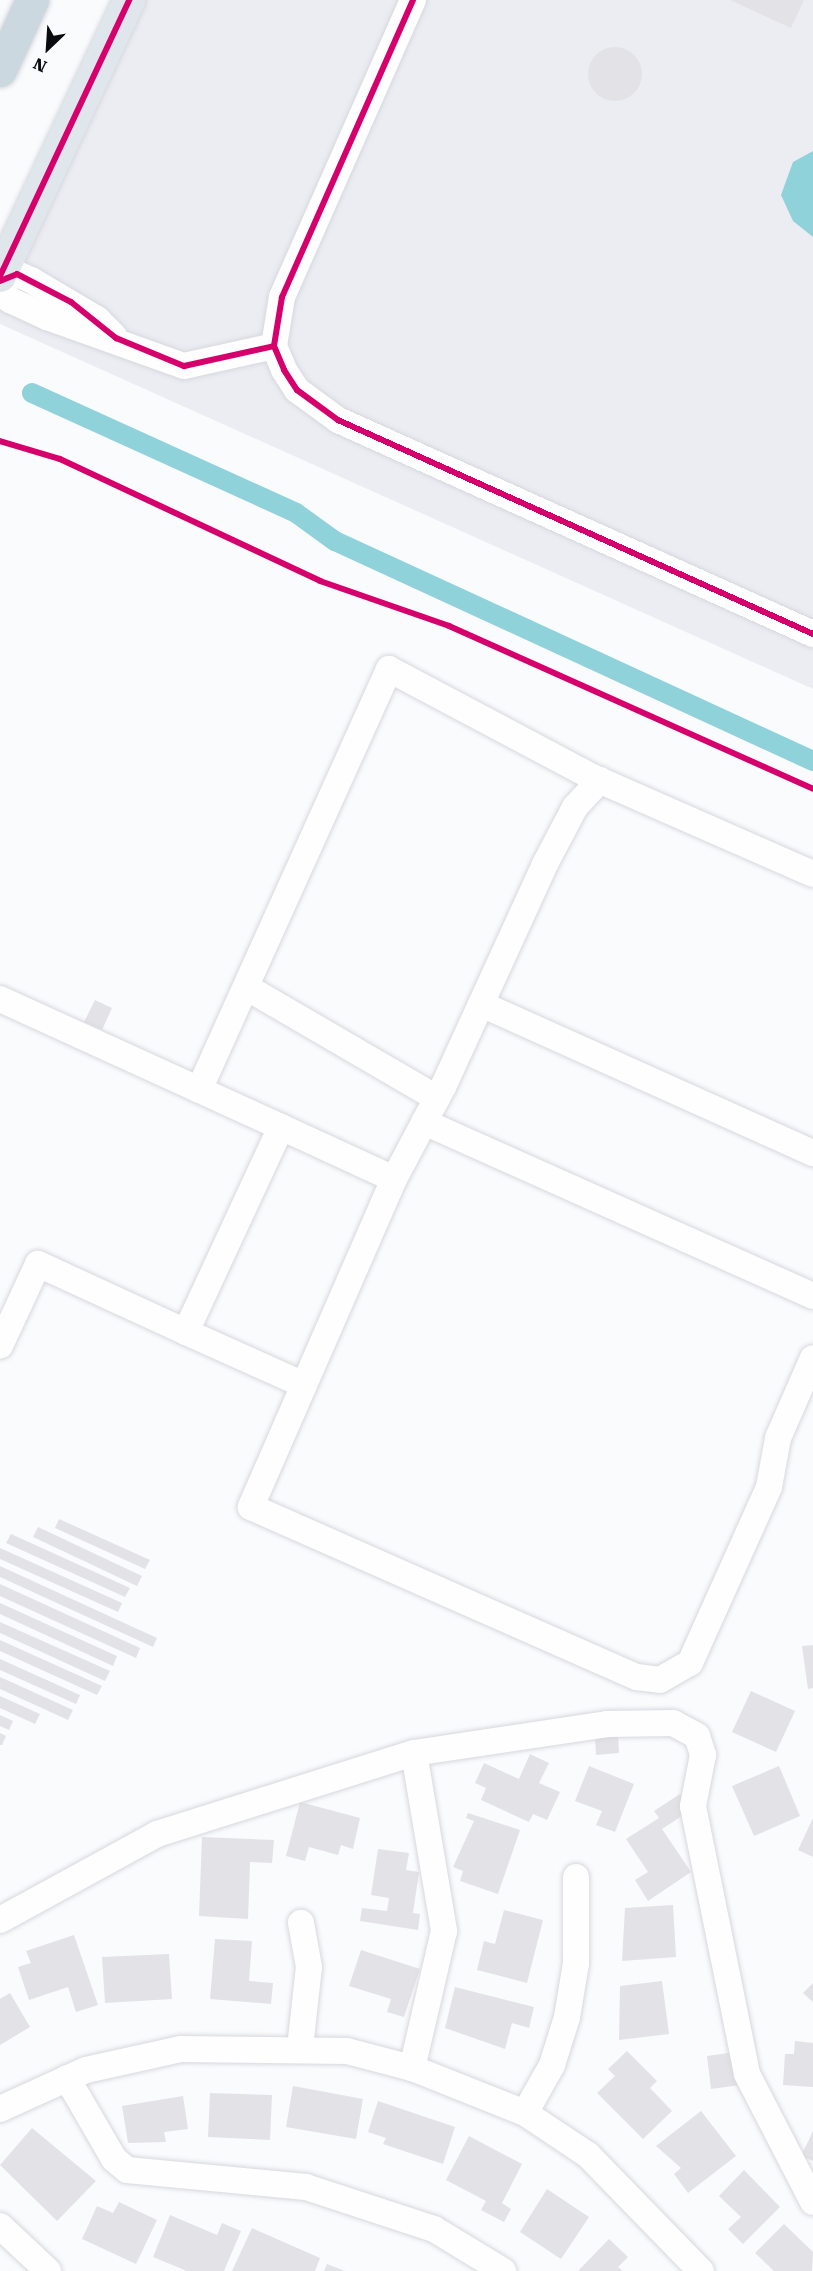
<!DOCTYPE html>
<style>
body{margin:0}
#map{position:relative;width:813px;height:2271px;overflow:hidden;background:#fafbfd;font-family:"Roboto Serif",serif}
div>[style]{position:absolute}
[style*='--x']{left:calc(var(--x)*1px);top:calc(var(--y)*1px);width:calc(var(--w)*1px);rotate:calc(var(--a)*1deg)}
.built>*{inset:0;background:#ebedf3}
.water>*{inset:0;background:#90d2da}
.canal>*{height:20px;margin:-10px;padding:0 10px;transform-origin:10px;border-radius:10px;background:#90d2da}
.building>*{inset:0;background:#e3e2e6}
.round{border-radius:50%}
.roads{filter:drop-shadow(0 0 2px #d7d8dd) drop-shadow(0 0 2px #d7d8dd)}
.minor>*{height:26px;margin:-13px;padding:0 13px;transform-origin:13px;border-radius:13px;background:#fefeff}
.major>*{height:32px;margin:-16px;padding:0 16px;transform-origin:16px;border-radius:16px;background:#e0e7ec}
.highway>*{height:33px;margin:-16.5px;padding:0 16.5px;transform-origin:16.5px;border-radius:16.5px;background:#cbd8e0}
.cycleway>*{height:6px;margin:-3px;padding:0 3px;transform-origin:3px;border-radius:3px;background:#d6006c}
span{translate:-50% -50%;white-space:nowrap;text-align:center;line-height:1.15;-webkit-text-stroke:5px #f9fafe;paint-order:stroke}
.north{position:absolute;left:18px;top:18px;width:60px;height:60px;-webkit-text-stroke:4px #f9fafe;paint-order:stroke;rotate:205deg;font-size:16px;font-weight:700;line-height:24px;text-align:center;color:#0a0b11}
.north::after{content:'';display:block;margin:auto;width:21px;height:27px;background:#0a0b11;clip-path:polygon(50% 0,100% 100%,50% 72%,0 100%)}
</style>
<div id="map">
<div class="built">
<i style="clip-path:polygon(142px 0,813px 0,813px 689px,0 324px,0 311px,29px 245px)"></i>
</div>
<div class="water">
<i style="clip-path:polygon(813px 151px,813px 237px,793px 221px,781px 195px,793px 162px)"></i>
</div>
<div class="canal">
<i style="--x:32;--y:393;--w:290;--a:24.4"></i>
<i style="--x:296;--y:513;--w:48;--a:35.7"></i>
<i style="--x:335;--y:541;--w:526;--a:24.71"></i>
</div>
<div class="building">
<i style="clip-path:polygon(730px 0,804px 0,791px 28px)"></i>
<i class="round" style="left:588px;top:47px;width:54px;height:54px"></i>
<i style="clip-path:polygon(95px 1000px,112px 1008px,102px 1030px,84px 1022px)"></i>
<i style="clip-path:polygon(59px 1519px,150px 1560px,145px 1569px,55px 1528px)"></i>
<i style="clip-path:polygon(38px 1527px,142px 1576px,137px 1586px,33px 1537px)"></i>
<i style="clip-path:polygon(11px 1534px,130px 1588px,125px 1597px,6px 1543px)"></i>
<i style="clip-path:polygon(0 1548px,122px 1603px,118px 1612px,0 1559px)"></i>
<i style="clip-path:polygon(0 1566px,157px 1638px,153px 1647px,0 1577px)"></i>
<i style="clip-path:polygon(0 1584px,140px 1648px,136px 1658px,0 1596px)"></i>
<i style="clip-path:polygon(0 1603px,117px 1656px,113px 1666px,0 1614px)"></i>
<i style="clip-path:polygon(0 1622px,110px 1671px,105px 1681px,0 1633px)"></i>
<i style="clip-path:polygon(0 1640px,102px 1686px,97px 1695px,0 1651px)"></i>
<i style="clip-path:polygon(813px 1645px,813px 1688px,808px 1689px,802px 1646px)"></i>
<i style="clip-path:polygon(0 1659px,80px 1695px,76px 1704px,0 1670px)"></i>
<i style="clip-path:polygon(0 1677px,73px 1710px,68px 1720px,0 1689px)"></i>
<i style="clip-path:polygon(751px 1691px,795px 1711px,776px 1752px,732px 1732px)"></i>
<i style="clip-path:polygon(0 1696px,40px 1714px,35px 1724px,0 1708px)"></i>
<i style="clip-path:polygon(0 1715px,13px 1721px,9px 1730px,0 1726px)"></i>
<i style="clip-path:polygon(0 1733px,6px 1736px,2px 1745px,0 1745px)"></i>
<i style="clip-path:polygon(618px 1734px,619px 1753px,596px 1755px,595px 1736px)"></i>
<i style="clip-path:polygon(530px 1754px,549px 1763px,539px 1783px,560px 1792px,547px 1820px,533px 1814px,529px 1822px,481px 1800px,486px 1788px,475px 1783px,484px 1763px,519px 1779px)"></i>
<i style="clip-path:polygon(589px 1766px,634px 1784px,615px 1832px,596px 1825px,602px 1811px,575px 1801px)"></i>
<i style="clip-path:polygon(779px 1766px,800px 1816px,754px 1836px,732px 1786px)"></i>
<i style="clip-path:polygon(680px 1794px,691px 1810px,662px 1829px,691px 1872px,648px 1901px,635px 1880px,648px 1872px,626px 1839px,659px 1818px,654px 1811px)"></i>
<i style="clip-path:polygon(300px 1802px,360px 1818px,353px 1849px,341px 1845px,338px 1855px,309px 1847px,305px 1861px,286px 1856px)"></i>
<i style="clip-path:polygon(468px 1813px,520px 1830px,498px 1894px,460px 1881px,463px 1871px,453px 1867px,474px 1821px,466px 1818px)"></i>
<i style="clip-path:polygon(813px 1818px,813px 1857px,798px 1850px)"></i>
<i style="clip-path:polygon(202px 1837px,274px 1840px,272px 1863px,250px 1862px,248px 1919px,199px 1916px)"></i>
<i style="clip-path:polygon(378px 1849px,409px 1853px,406px 1870px,419px 1872px,413px 1913px,420px 1914px,418px 1930px,360px 1921px,362px 1908px,387px 1911px,389px 1898px,371px 1895px)"></i>
<i style="clip-path:polygon(673px 1905px,676px 1957px,622px 1961px,625px 1908px)"></i>
<i style="clip-path:polygon(504px 1910px,543px 1920px,527px 1983px,477px 1970px,484px 1941px,495px 1944px)"></i>
<i style="clip-path:polygon(74px 1935px,98px 2005px,76px 2012px,68px 1987px,29px 2000px,18px 1967px,31px 1963px,26px 1951px)"></i>
<i style="clip-path:polygon(215px 1939px,252px 1941px,249px 1981px,273px 1983px,271px 2004px,210px 1999px)"></i>
<i style="clip-path:polygon(361px 1950px,420px 1969px,404px 2017px,387px 2012px,391px 1999px,349px 1986px)"></i>
<i style="clip-path:polygon(169px 1954px,172px 1999px,105px 2003px,102px 1957px)"></i>
<i style="clip-path:polygon(662px 1981px,669px 2034px,619px 2040px,620px 1986px)"></i>
<i style="clip-path:polygon(813px 1983px,813px 2002px,803px 1993px)"></i>
<i style="clip-path:polygon(455px 1987px,534px 2007px,529px 2028px,512px 2023px,505px 2049px,445px 2028px)"></i>
<i style="clip-path:polygon(10px 1993px,30px 2027px,0 2045px,0 1999px)"></i>
<i style="clip-path:polygon(795px 2041px,813px 2043px,813px 2087px,783px 2085px,785px 2054px,794px 2054px)"></i>
<i style="clip-path:polygon(627px 2051px,657px 2081px,650px 2088px,672px 2111px,643px 2139px,597px 2093px,615px 2076px,608px 2069px)"></i>
<i style="clip-path:polygon(735px 2052px,740px 2085px,711px 2089px,707px 2056px)"></i>
<i style="clip-path:polygon(293px 2086px,363px 2099px,356px 2139px,286px 2127px)"></i>
<i style="clip-path:polygon(210px 2093px,272px 2095px,270px 2140px,208px 2137px)"></i>
<i style="clip-path:polygon(183px 2096px,188px 2129px,164px 2132px,166px 2142px,128px 2143px,122px 2106px)"></i>
<i style="clip-path:polygon(378px 2101px,455px 2127px,443px 2164px,383px 2144px,386px 2138px,368px 2132px)"></i>
<i style="clip-path:polygon(701px 2111px,736px 2156px,688px 2193px,674px 2174px,681px 2168px,656px 2146px)"></i>
<i style="clip-path:polygon(32px 2128px,96px 2181px,57px 2221px,0 2165px)"></i>
<i style="clip-path:polygon(813px 2131px,813px 2161px,801px 2156px)"></i>
<i style="clip-path:polygon(469px 2136px,522px 2164px,502px 2203px,511px 2209px,504px 2222px,481px 2210px,486px 2201px,446px 2180px)"></i>
<i style="clip-path:polygon(744px 2170px,780px 2207px,743px 2244px,728px 2229px,741px 2217px,719px 2196px)"></i>
<i style="clip-path:polygon(547px 2189px,589px 2217px,561px 2259px,520px 2232px)"></i>
<i style="clip-path:polygon(119px 2202px,157px 2220px,136px 2264px,82px 2239px,97px 2206px,113px 2213px)"></i>
<i style="clip-path:polygon(170px 2215px,217px 2235px,222px 2223px,241px 2231px,224px 2271px,187px 2271px,153px 2257px)"></i>
<i style="clip-path:polygon(784px 2224px,813px 2252px,812px 2271px,774px 2271px,755px 2253px)"></i>
<i style="clip-path:polygon(252px 2228px,320px 2258px,315px 2271px,232px 2271px)"></i>
<i style="clip-path:polygon(609px 2239px,628px 2257px,618px 2267px,623px 2271px,578px 2271px)"></i>
<i style="clip-path:polygon(327px 2264px,345px 2271px,324px 2271px)"></i>
</div>
<div class="roads">
<div class="minor">
<i style="--x:413;--y:0;--w:325;--a:113.8"></i>
<i style="--x:282;--y:297;--w:50;--a:99.3"></i>
<i style="--x:274;--y:346;--w:26;--a:67"></i>
<i style="--x:284;--y:370;--w:24;--a:57"></i>
<i style="--x:297;--y:390;--w:51;--a:36.2"></i>
<i style="--x:338;--y:420;--w:521;--a:24.25"></i>
<i style="--x:0;--y:281;--w:18;--a:-22"></i>
<i style="--x:17;--y:274;--w:15;--a:23"></i>
<i style="--x:31;--y:280;--w:77;--a:30.6"></i>
<i style="--x:97;--y:319;--w:24;--a:45"></i>
<i style="--x:0;--y:288;--w:16;--a:50"></i>
<i style="--x:10;--y:300;--w:41;--a:24.7"></i>
<i style="--x:47;--y:317;--w:145;--a:19.7"></i>
<i style="--x:184;--y:366;--w:92;--a:-12.5"></i>
<i style="--x:246;--y:987;--w:221;--a:30.2"></i>
<i style="--x:0;--y:999;--w:309;--a:24.5"></i>
<i style="--x:281;--y:1127;--w:226;--a:114.9"></i>
<i style="--x:186;--y:1332;--w:163;--a:-155.3"></i>
<i style="--x:38;--y:1264;--w:90;--a:114.9"></i>
<i style="--x:481;--y:1004;--w:364;--a:24.2"></i>
<i style="--x:199;--y:1090;--w:462;--a:-65.7"></i>
<i style="--x:389;--y:669;--w:230;--a:28"></i>
<i style="--x:592;--y:777;--w:241;--a:23.7"></i>
<i style="--x:424;--y:1122;--w:426;--a:24.1"></i>
<i style="--x:281;--y:1127;--w:124;--a:24.7"></i>
<i style="--x:394;--y:1179;--w:358;--a:113.6"></i>
<i style="--x:251;--y:1507;--w:422;--a:23.8"></i>
<i style="--x:637;--y:1677;--w:23;--a:7"></i>
<i style="--x:660;--y:1680;--w:34;--a:-30"></i>
<i style="--x:690;--y:1663;--w:193;--a:-65.8"></i>
<i style="--x:769;--y:1487;--w:50;--a:-79.6"></i>
<i style="--x:778;--y:1438;--w:87;--a:-66.4"></i>
<i style="--x:394;--y:1179;--w:104;--a:-62"></i>
<i style="--x:443;--y:1087;--w:245;--a:-65.4"></i>
<i style="--x:545;--y:864;--w:64;--a:-62.2"></i>
<i style="--x:575;--y:807;--w:37;--a:-47"></i>
<i style="--x:186;--y:1332;--w:129;--a:24.2"></i>
<i style="--x:414;--y:1753;--w:195;--a:-8.5"></i>
<i style="--x:607;--y:1724;--w:66;--a:-0.9"></i>
<i style="--x:673;--y:1723;--w:27;--a:28"></i>
<i style="--x:697;--y:1736;--w:20;--a:72"></i>
<i style="--x:703;--y:1755;--w:52;--a:101.1"></i>
<i style="--x:693;--y:1806;--w:273;--a:78.6"></i>
<i style="--x:747;--y:2074;--w:144;--a:62.7"></i>
<i style="--x:0;--y:1920;--w:179;--a:-28.7"></i>
<i style="--x:157;--y:1834;--w:269;--a:-17.5"></i>
<i style="--x:414;--y:1753;--w:181;--a:80.4"></i>
<i style="--x:444;--y:1931;--w:141;--a:103.1"></i>
<i style="--x:300;--y:2048;--w:81;--a:-83.7"></i>
<i style="--x:309;--y:1967;--w:45;--a:-100.3"></i>
<i style="--x:67;--y:2078;--w:94;--a:59.9"></i>
<i style="--x:114;--y:2159;--w:17;--a:40"></i>
<i style="--x:127;--y:2170;--w:180;--a:5.4"></i>
<i style="--x:306;--y:2187;--w:135;--a:18.2"></i>
<i style="--x:434;--y:2229;--w:81;--a:31.3"></i>
<i style="--x:0;--y:2109;--w:94;--a:-24.4"></i>
<i style="--x:86;--y:2070;--w:97;--a:-12.5"></i>
<i style="--x:181;--y:2049;--w:166;--a:0.7"></i>
<i style="--x:347;--y:2051;--w:67;--a:14.7"></i>
<i style="--x:412;--y:2068;--w:122;--a:21.7"></i>
<i style="--x:525;--y:2113;--w:76;--a:33.7"></i>
<i style="--x:588;--y:2155;--w:162;--a:45.8"></i>
<i style="--x:525;--y:2113;--w:55;--a:-60.6"></i>
<i style="--x:552;--y:2065;--w:50;--a:-72.6"></i>
<i style="--x:567;--y:2017;--w:55;--a:-80.5"></i>
<i style="--x:576;--y:1963;--w:86;--a:-90"></i>
<i style="--x:0;--y:2226;--w:66;--a:43.2"></i>
</div>
<div class="major">
<i style="--x:0;--y:276;--w:305;--a:-64.9"></i>
</div>
<div class="highway">
<i style="--x:0;--y:70;--w:77;--a:-65.4"></i>
</div>
</div>
<div class="cycleway">
<i style="--x:413;--y:0;--w:325;--a:113.8"></i>
<i style="--x:282;--y:297;--w:50;--a:99.3"></i>
<i style="--x:274;--y:346;--w:26;--a:67"></i>
<i style="--x:284;--y:370;--w:24;--a:57"></i>
<i style="--x:297;--y:390;--w:51;--a:36.2"></i>
<i style="--x:338;--y:420;--w:521;--a:24.25"></i>
<i style="--x:0;--y:276;--w:305;--a:-64.9"></i>
<i style="--x:0;--y:281;--w:18;--a:-22"></i>
<i style="--x:17;--y:274;--w:61;--a:27.4"></i>
<i style="--x:71;--y:302;--w:58;--a:38.7"></i>
<i style="--x:116;--y:338;--w:74;--a:22.4"></i>
<i style="--x:184;--y:366;--w:92;--a:-12.5"></i>
<i style="--x:0;--y:441;--w:63;--a:16.7"></i>
<i style="--x:60;--y:459;--w:287;--a:25.1"></i>
<i style="--x:320;--y:581;--w:137;--a:19.2"></i>
<i style="--x:449;--y:626;--w:399;--a:24.1"></i>
</div>
<div class="north">N</div>
</div>
